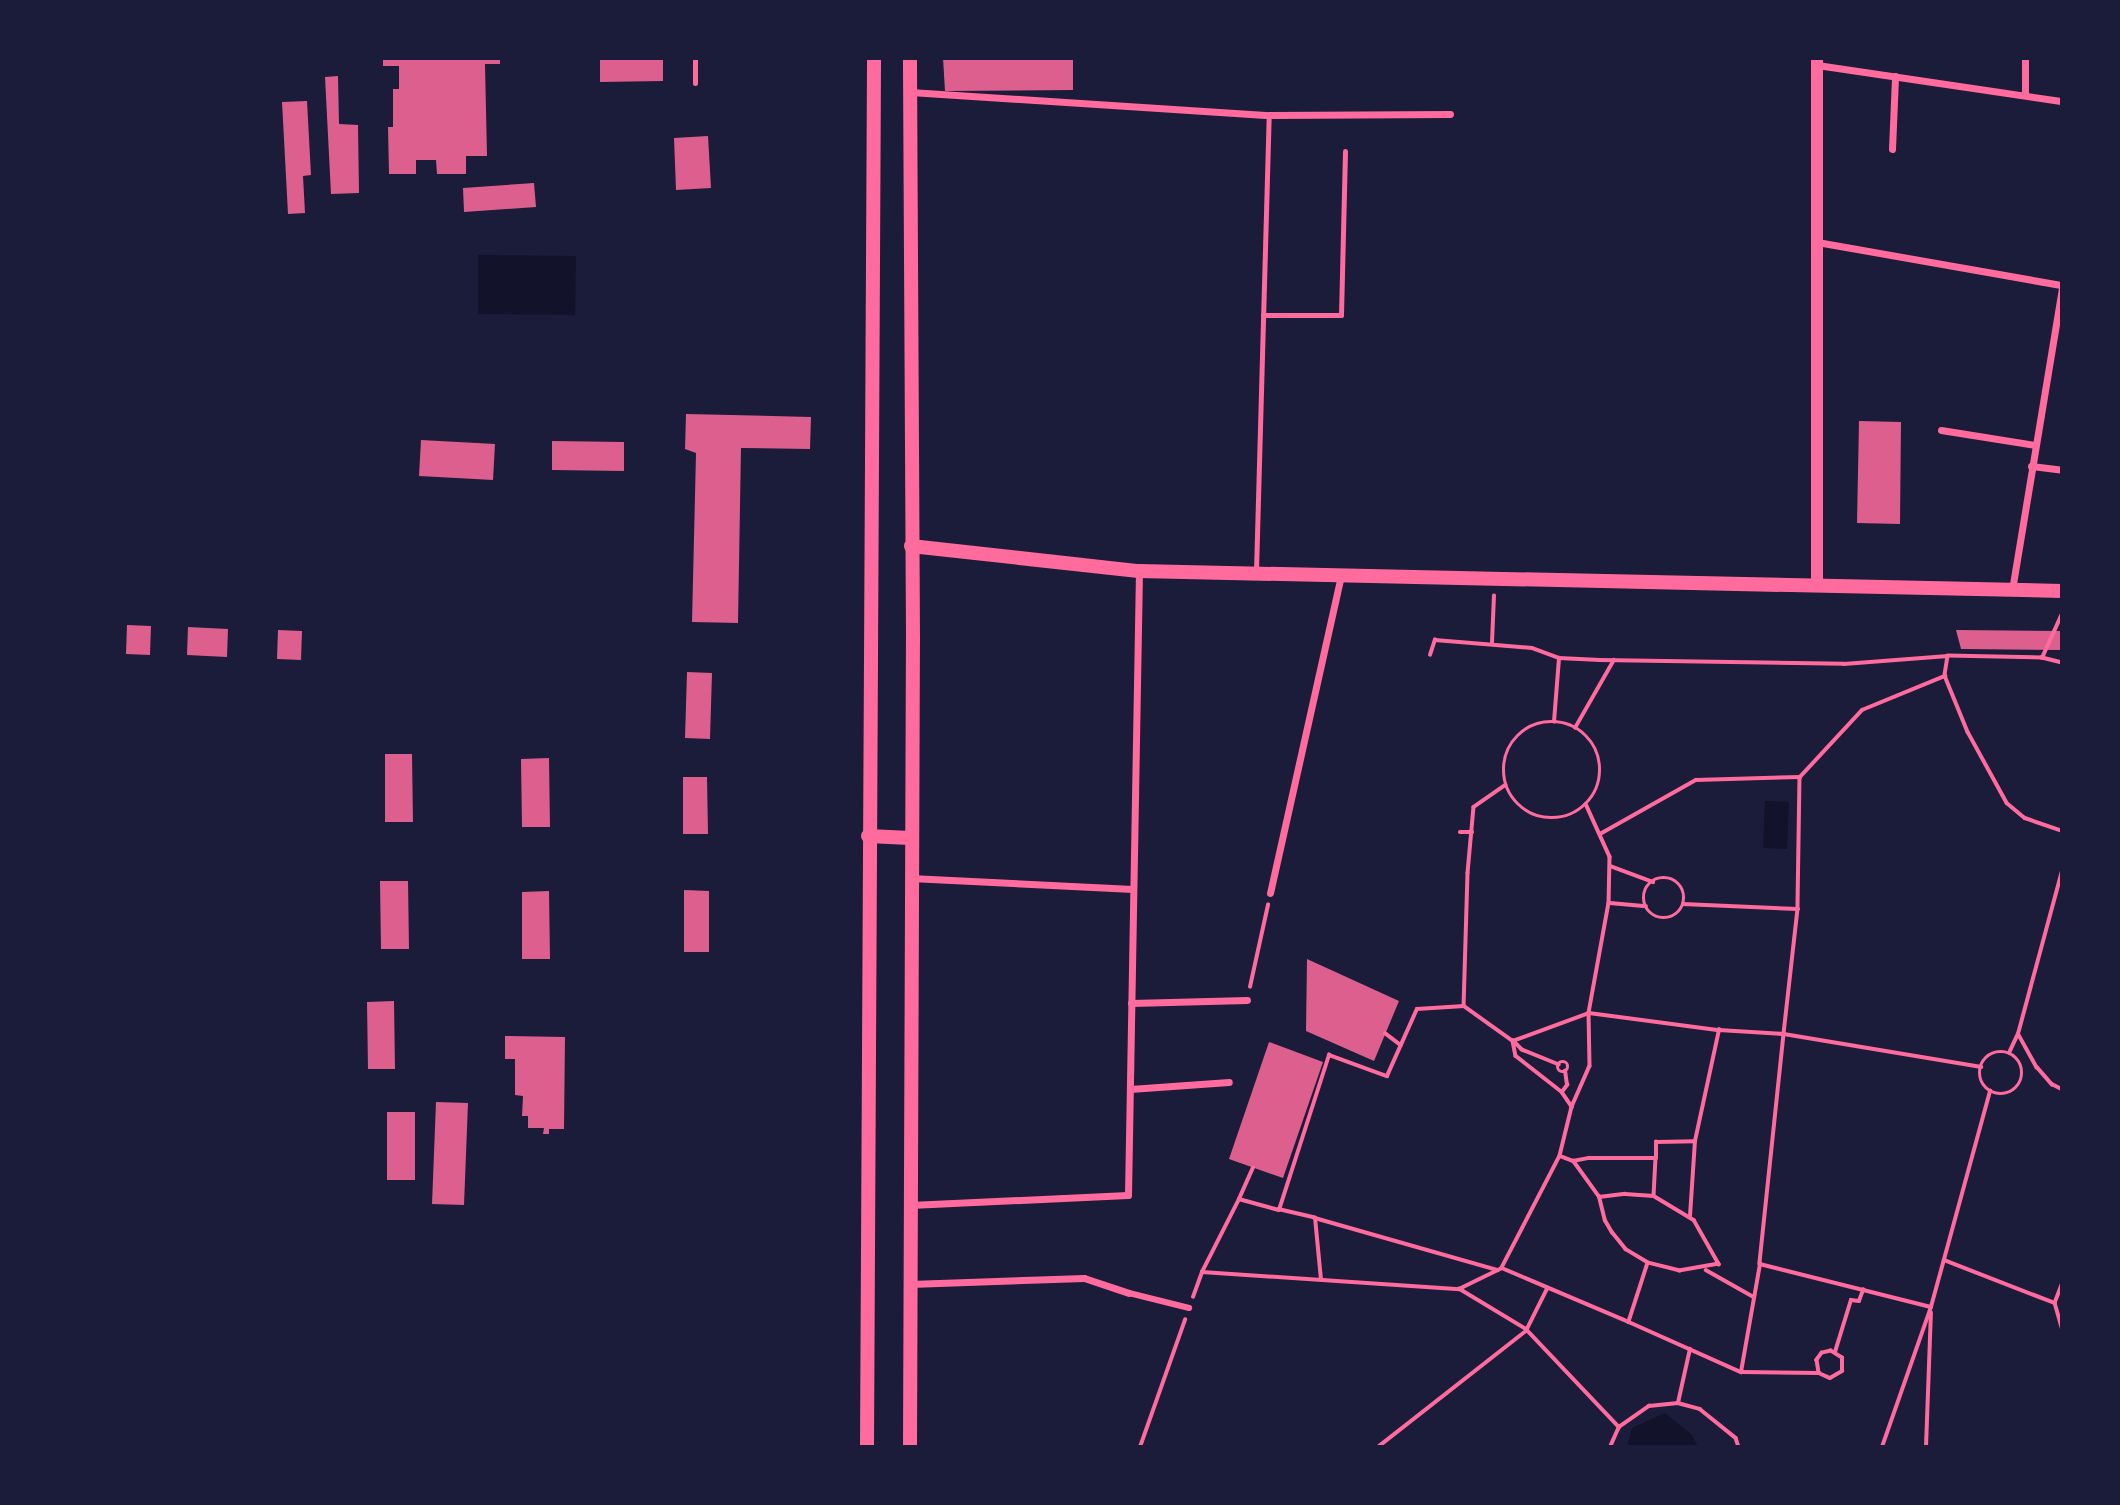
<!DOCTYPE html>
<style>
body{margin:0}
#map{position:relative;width:2120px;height:1505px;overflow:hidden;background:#1b1b3a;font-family:Inter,sans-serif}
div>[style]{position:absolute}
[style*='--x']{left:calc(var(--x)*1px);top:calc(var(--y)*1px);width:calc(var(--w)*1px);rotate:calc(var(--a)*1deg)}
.water>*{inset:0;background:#12122b}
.building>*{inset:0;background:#dd5f8e}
.path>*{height:3.5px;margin:-1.75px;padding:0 1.75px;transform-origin:1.75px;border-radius:1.75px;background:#ff6b9d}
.path>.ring{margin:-1.75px;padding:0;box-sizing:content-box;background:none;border:3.5px solid #ff6b9d;border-radius:50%}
.service>*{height:5px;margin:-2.5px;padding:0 2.5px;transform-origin:2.5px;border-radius:2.5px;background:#ff6b9d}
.pedestrian>*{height:6px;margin:-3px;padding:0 3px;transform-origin:3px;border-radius:3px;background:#ff6b9d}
.minor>*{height:7px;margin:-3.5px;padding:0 3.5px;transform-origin:3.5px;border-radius:3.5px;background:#ff6b9d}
.tertiary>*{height:12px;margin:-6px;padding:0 6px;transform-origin:6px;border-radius:6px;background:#ff6b9d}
.secondary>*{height:14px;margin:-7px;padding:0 7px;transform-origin:7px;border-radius:7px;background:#ff6b9d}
span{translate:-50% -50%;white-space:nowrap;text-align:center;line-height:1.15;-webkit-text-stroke:7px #1b1b3a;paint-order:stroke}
.frame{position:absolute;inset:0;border:60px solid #1b1b3a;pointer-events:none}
</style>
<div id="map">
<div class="water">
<i style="clip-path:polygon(478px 255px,576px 256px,575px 315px,478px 314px)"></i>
<i style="clip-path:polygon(1765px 801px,1789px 802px,1787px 849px,1763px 848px)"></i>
<i style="clip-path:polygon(1665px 1413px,1692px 1435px,1698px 1447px,1627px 1447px,1632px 1428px)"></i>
</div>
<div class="building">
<i style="clip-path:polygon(383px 58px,500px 58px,500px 64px,485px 64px,487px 156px,466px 156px,466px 174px,437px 174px,436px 160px,416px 160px,416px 174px,389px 174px,388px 127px,393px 127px,393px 89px,399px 89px,399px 66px,383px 66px)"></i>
<i style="clip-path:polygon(600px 58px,663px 58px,663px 81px,600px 82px)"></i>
<i style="clip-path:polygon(943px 58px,1073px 58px,1073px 90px,945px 91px)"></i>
<i style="clip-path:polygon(338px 76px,339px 124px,358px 125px,359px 193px,331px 194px,325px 77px)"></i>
<i style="clip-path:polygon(307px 101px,311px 175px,303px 176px,305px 213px,288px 214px,282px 102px)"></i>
<i style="clip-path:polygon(708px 136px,711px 188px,676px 190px,674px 138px)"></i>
<i style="clip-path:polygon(534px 183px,536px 207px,464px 212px,463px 188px)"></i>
<i style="clip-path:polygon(686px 414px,811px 417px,810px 449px,741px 448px,738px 623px,692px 622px,696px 453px,685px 449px)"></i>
<i style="clip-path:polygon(1859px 421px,1901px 422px,1900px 524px,1857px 523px)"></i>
<i style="clip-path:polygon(421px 440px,495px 444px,493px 480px,419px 476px)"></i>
<i style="clip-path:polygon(552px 441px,624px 442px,624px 471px,552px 470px)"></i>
<i style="clip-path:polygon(127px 625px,151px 626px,150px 655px,126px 654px)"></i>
<i style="clip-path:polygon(188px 627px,228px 629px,227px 657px,187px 655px)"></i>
<i style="clip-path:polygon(278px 630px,302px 631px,301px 660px,277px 659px)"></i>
<i style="clip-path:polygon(1956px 630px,2062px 631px,2062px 650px,1961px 649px)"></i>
<i style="clip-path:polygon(687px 672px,712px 673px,710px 739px,685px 738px)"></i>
<i style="clip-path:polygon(385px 754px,412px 754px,413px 822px,385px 822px)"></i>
<i style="clip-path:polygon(549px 758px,550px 827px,522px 827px,521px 759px)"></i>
<i style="clip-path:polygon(683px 777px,707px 777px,708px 834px,683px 834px)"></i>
<i style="clip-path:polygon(380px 881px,408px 881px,409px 949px,381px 949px)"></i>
<i style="clip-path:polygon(684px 890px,709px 891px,709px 952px,684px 952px)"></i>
<i style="clip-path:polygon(549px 891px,550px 959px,522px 959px,522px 892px)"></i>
<i style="clip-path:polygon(1307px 959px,1399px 1001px,1374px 1061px,1306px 1031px)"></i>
<i style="clip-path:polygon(394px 1001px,395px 1069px,368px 1069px,367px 1002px)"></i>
<i style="clip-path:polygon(505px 1036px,565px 1037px,564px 1129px,549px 1129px,549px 1134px,543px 1134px,544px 1128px,528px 1128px,528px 1116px,522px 1116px,523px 1096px,515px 1095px,515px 1059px,505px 1059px)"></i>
<i style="clip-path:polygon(1269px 1042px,1323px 1062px,1283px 1178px,1229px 1159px)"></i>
<i style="clip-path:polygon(436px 1102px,468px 1103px,464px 1205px,432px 1204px)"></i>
<i style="clip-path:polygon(387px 1112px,415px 1112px,415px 1180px,387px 1180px)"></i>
</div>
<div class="path">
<i style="--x:1492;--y:643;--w:47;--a:-87.6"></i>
<i style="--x:1430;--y:655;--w:16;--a:-72"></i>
<i style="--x:1435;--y:640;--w:97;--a:4.7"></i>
<i style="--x:1532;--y:648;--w:29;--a:20"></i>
<i style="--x:1559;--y:658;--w:41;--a:2.8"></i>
<i style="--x:1600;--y:660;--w:244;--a:0.9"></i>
<i style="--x:1844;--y:664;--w:104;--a:-4.4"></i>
<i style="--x:2042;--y:658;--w:48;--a:-65.6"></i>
<i style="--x:2062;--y:663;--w:21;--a:-166"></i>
<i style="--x:2042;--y:658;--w:94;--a:-178.8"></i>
<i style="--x:1948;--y:656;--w:20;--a:99"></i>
<i style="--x:1945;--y:676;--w:61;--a:67.7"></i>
<i style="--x:1968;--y:732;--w:81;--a:61.2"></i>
<i style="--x:2007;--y:803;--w:23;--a:40"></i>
<i style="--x:2025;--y:818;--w:39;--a:19"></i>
<i style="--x:1554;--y:722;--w:64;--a:-85.5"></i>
<i class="ring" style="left:1504px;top:722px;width:92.5px;height:92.5px"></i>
<i style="--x:1575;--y:728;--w:78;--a:-60.2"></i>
<i style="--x:1800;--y:777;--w:132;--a:90.9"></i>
<i style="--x:1798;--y:909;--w:126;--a:96.4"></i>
<i style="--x:1784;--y:1034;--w:200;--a:9.5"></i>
<i style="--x:1506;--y:785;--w:39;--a:145"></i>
<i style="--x:1474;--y:807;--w:66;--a:95.2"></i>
<i style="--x:1468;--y:873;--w:133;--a:91.7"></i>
<i style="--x:1464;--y:1006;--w:60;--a:35.5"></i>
<i style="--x:1513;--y:1041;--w:15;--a:79"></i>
<i style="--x:1516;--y:1056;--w:58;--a:38"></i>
<i style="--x:1562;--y:1092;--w:18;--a:56"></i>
<i style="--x:1586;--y:804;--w:58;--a:65.6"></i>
<i style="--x:1610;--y:857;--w:46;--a:91.2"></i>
<i style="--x:1609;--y:903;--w:112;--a:100.3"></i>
<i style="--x:1589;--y:1013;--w:131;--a:7.5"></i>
<i style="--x:1719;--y:1030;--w:65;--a:3.5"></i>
<i style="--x:1784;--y:1034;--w:231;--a:96"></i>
<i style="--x:1760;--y:1264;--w:176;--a:14.1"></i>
<i style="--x:1931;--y:1307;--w:224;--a:-74.7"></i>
<i style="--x:1460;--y:832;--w:12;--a:0"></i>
<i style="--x:1600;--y:834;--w:110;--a:-29.4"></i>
<i style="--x:1696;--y:780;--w:104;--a:-1.7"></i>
<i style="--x:1800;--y:777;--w:91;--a:-47.2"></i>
<i style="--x:1862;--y:710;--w:90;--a:-22.3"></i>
<i style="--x:1610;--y:866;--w:46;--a:20.4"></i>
<i class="ring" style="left:1644px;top:878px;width:36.5px;height:36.5px"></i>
<i style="--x:1610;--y:903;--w:36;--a:5"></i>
<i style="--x:1683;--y:904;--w:115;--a:2.5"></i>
<i style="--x:1250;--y:987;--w:84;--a:-77.6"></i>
<i style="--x:1385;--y:1033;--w:20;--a:37"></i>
<i style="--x:2019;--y:1035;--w:37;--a:61"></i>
<i style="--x:2037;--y:1067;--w:23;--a:49"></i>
<i style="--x:2052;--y:1084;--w:11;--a:27"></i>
<i class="ring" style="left:1980px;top:1052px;width:38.5px;height:38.5px"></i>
<i style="--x:2009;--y:1053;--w:21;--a:-65"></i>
<i style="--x:2018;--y:1034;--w:169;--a:-74.9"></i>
<i class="ring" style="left:1558px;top:1062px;width:6.5px;height:6.5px"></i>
<i style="--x:1559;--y:1065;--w:40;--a:-158"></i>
<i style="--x:1522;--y:1050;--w:13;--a:-135"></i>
<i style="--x:1513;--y:1041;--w:81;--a:-20.2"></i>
<i style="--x:1589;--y:1013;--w:53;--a:88.9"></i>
<i style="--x:1590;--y:1066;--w:45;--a:113.7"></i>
<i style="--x:1572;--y:1107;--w:50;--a:103.8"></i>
<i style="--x:1560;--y:1156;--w:126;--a:117.4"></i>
<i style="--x:1502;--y:1268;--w:138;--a:23"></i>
<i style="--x:1562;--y:1092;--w:9;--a:-54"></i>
<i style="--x:1567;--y:1085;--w:14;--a:-98"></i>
<i style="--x:1560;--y:1156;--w:14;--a:21"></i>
<i style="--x:1656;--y:1158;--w:16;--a:-90"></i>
<i style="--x:1656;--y:1142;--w:39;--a:-1"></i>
<i style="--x:1695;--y:1141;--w:114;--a:-77.8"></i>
<i style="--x:1599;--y:1197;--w:44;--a:-125.8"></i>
<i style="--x:1573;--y:1161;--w:16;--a:-11"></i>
<i style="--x:1589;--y:1158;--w:67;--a:0"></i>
<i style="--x:1656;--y:1158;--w:38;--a:93"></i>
<i style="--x:1239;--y:1199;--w:34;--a:-66"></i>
<i style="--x:1690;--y:1216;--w:75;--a:-86.2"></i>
<i style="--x:1315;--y:1218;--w:190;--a:15.9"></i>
<i style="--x:1944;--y:1260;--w:119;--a:21.2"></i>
<i style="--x:1648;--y:1263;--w:26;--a:-149"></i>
<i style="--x:1626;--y:1250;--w:22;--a:-129"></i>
<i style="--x:1612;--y:1233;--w:14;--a:-120"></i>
<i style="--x:1605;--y:1221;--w:25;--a:-104"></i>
<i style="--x:1599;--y:1197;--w:26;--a:-7"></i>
<i style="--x:1625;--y:1194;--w:29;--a:4"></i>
<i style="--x:1654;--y:1196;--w:47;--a:31"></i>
<i style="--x:1694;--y:1220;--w:51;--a:60.4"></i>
<i style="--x:1719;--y:1264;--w:40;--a:170"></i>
<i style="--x:1680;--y:1271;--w:33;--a:-166"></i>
<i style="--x:1648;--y:1263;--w:62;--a:107.9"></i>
<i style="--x:1629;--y:1322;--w:123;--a:24.1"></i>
<i style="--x:1741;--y:1372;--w:110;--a:-80"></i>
<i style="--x:1706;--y:1270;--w:55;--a:29.4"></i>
<i style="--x:1202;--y:1272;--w:82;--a:-63.1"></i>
<i style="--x:1239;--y:1199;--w:41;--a:15.4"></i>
<i style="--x:1321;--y:1280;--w:62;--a:-95.5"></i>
<i style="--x:1315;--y:1218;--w:37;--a:-167"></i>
<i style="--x:1279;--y:1210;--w:163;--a:-72.1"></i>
<i style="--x:1329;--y:1055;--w:62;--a:19.9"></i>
<i style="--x:1387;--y:1076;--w:73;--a:-65.9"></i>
<i style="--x:1417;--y:1009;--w:47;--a:-3.7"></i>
<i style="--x:2062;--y:1285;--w:19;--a:111"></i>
<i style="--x:2055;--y:1303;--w:26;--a:74"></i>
<i style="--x:1548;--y:1288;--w:47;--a:116.6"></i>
<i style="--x:1527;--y:1330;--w:134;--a:46.5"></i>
<i style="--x:1193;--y:1297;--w:27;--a:-70"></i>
<i style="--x:1202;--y:1272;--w:258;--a:3.8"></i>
<i style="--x:1459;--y:1289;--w:48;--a:-26"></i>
<i style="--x:1835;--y:1352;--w:54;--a:-72.9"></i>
<i style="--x:1851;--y:1300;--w:8;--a:7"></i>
<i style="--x:1859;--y:1301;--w:12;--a:-70"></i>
<i style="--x:1742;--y:1372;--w:77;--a:0.7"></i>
<i style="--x:1819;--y:1373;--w:12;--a:24"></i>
<i style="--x:1830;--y:1378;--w:14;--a:-30"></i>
<i style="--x:1842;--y:1371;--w:13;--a:-90"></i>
<i style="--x:1842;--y:1358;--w:13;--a:-148"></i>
<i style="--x:1831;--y:1351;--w:9;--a:167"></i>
<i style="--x:1822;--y:1353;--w:9;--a:126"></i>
<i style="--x:1817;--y:1360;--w:13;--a:81"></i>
<i style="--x:1678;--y:1403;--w:55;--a:-77.5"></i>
<i style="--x:1140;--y:1447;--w:135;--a:-70.5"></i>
<i style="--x:1378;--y:1447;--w:189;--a:-38.1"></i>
<i style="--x:1527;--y:1330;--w:79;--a:-148.9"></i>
<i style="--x:1610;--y:1447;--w:22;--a:-66"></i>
<i style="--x:1619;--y:1427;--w:37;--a:-35"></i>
<i style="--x:1649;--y:1406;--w:29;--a:-6"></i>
<i style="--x:1678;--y:1403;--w:23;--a:15"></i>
<i style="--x:1700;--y:1409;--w:46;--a:38.9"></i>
<i style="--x:1736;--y:1438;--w:9;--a:72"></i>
<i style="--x:1882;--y:1447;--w:148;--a:-70.7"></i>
<i style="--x:1926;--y:1447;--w:134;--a:-87.9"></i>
</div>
<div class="service">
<i style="--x:695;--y:58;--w:25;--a:90"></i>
<i style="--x:1263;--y:315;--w:78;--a:0"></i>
<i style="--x:1341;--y:315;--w:164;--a:-88.6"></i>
<i style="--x:1256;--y:571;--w:456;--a:-88.4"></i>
</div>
<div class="pedestrian">
<i style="--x:1129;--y:1293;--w:62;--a:14"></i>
</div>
<div class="minor">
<i style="--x:1817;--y:65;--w:248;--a:8.4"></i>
<i style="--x:910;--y:92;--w:360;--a:3.7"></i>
<i style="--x:1269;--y:115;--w:181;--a:-0.3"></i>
<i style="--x:2025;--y:95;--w:37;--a:-90"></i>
<i style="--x:1892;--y:149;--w:73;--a:-87.6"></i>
<i style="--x:1817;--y:242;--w:249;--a:10"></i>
<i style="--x:1941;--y:430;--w:95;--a:9.1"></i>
<i style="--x:2031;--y:466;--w:31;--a:7"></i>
<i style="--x:2012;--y:590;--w:307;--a:-80.6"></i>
<i style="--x:910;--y:878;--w:223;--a:2.8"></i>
<i style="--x:1270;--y:893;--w:325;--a:-77.4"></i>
<i style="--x:1131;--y:1003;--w:116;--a:-1.5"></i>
<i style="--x:1130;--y:1089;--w:99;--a:-4"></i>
<i style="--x:910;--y:1205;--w:218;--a:-2.6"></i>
<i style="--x:1128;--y:1195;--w:623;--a:-88.99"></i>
<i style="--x:910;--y:1284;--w:174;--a:-2"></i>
<i style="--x:1084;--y:1278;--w:47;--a:18.4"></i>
</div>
<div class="tertiary">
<i style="--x:1817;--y:58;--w:528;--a:90"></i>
</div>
<div class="secondary">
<i style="--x:911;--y:546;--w:229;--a:6.3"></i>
<i style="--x:1139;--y:571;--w:923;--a:1.24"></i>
<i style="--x:868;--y:836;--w:42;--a:2.7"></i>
<i style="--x:867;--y:1447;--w:1389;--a:-89.71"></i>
<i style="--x:910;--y:1447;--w:808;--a:-89.79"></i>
<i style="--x:913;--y:639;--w:581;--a:-90.3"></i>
</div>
<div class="frame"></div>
</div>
